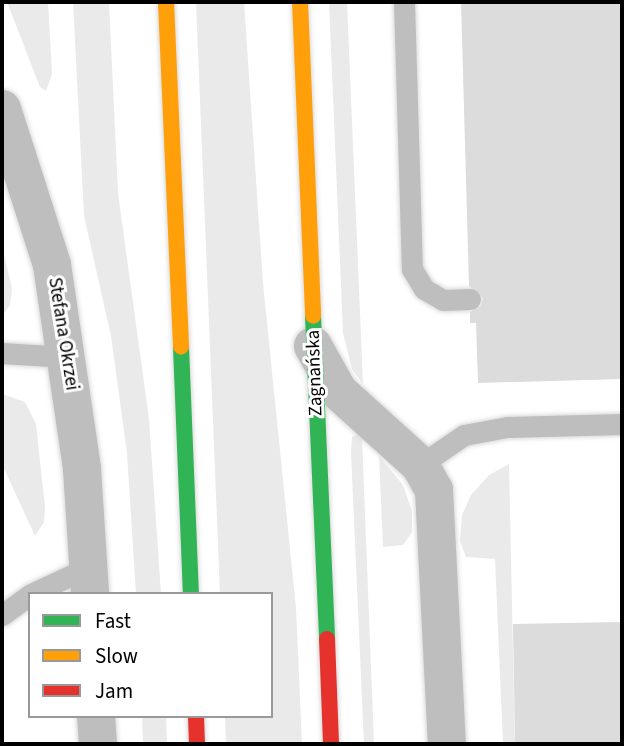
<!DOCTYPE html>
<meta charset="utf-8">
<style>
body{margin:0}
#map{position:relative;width:624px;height:746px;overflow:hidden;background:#fff;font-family:"Source Sans 3",sans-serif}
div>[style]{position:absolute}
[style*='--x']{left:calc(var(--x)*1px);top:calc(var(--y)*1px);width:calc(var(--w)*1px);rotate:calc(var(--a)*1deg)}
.green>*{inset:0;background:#eaeaea}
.building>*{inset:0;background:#dcdcdc}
.roads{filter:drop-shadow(0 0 2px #dbdbdb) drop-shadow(0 0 2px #dbdbdb)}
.lane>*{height:21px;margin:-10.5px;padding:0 10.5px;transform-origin:10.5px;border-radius:10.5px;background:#bebebe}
.street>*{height:38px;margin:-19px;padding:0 19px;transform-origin:19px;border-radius:19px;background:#bebebe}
.fast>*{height:16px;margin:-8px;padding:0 8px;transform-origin:8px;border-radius:8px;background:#30b455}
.slow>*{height:16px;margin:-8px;padding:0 8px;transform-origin:8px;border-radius:8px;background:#ff9f0a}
.jam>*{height:16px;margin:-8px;padding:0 8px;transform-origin:8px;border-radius:8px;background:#e5322d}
span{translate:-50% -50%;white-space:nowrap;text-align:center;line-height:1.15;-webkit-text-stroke:6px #fff;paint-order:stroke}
.street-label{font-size:19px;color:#000}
.frame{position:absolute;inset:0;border:4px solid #000;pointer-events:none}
.legend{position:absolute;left:28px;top:592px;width:245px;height:126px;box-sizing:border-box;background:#fff;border:2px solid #999;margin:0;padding:9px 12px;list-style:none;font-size:21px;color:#000}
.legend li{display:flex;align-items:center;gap:14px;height:35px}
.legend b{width:35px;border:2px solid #999}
</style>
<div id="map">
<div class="green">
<i style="clip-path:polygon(7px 2px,48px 2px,52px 74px,46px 91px,40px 87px)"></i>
<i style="clip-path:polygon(73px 2px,109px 2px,118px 193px,149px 419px,161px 594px,136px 594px,127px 453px,111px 336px,84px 216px)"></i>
<i style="clip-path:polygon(196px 2px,244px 2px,263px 283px,296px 608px,302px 744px,226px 744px,225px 716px,271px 716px,271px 594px,220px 594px)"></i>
<i style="clip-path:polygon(329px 2px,347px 2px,363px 384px,352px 369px,343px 333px)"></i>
<i style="clip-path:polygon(2px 246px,12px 289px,10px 305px,2px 316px)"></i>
<i style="clip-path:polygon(2px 394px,25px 402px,36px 424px,45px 507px,44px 522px,35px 536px,2px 464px)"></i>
<i style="clip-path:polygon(358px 434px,362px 437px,374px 744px,364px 744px,351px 453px,352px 437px)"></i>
<i style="clip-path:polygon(379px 456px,403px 485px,412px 511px,412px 532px,403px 545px,383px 547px)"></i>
<i style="clip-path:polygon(509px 464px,515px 744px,503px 744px,495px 559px,466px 557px,460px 541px,462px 515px,471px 495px,489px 475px)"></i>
<i style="clip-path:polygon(142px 716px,166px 716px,167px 744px,143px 744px)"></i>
</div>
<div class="building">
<i style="clip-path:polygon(461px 2px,622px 2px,622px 379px,478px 383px,476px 323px,470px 323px,470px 312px,481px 306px,483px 298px,469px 286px)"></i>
<i style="clip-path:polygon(622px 622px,622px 744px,515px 744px,513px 624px)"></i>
</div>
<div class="roads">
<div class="lane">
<i style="--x:404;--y:2;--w:267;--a:88.3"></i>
<i style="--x:412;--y:269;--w:23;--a:59"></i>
<i style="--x:424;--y:289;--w:22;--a:30"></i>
<i style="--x:443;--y:300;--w:27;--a:-2"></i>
<i style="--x:2;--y:353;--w:65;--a:3.5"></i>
<i style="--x:420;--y:465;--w:53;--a:-34.3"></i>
<i style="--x:464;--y:435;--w:44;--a:-10.5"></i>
<i style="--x:507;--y:427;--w:115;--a:-1.5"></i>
<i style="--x:31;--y:594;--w:64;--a:-25"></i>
<i style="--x:2;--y:615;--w:34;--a:-36"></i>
</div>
<div class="street">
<i style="--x:2;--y:109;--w:164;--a:72.2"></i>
<i style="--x:52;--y:265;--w:206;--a:81.6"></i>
<i style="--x:82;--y:469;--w:125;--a:86.3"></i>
<i style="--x:313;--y:346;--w:51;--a:60.9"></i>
<i style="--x:338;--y:391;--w:110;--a:42.1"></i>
<i style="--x:420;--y:465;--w:29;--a:61"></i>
<i style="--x:434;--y:490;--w:254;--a:87.1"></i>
<i style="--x:96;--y:716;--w:28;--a:86"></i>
</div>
<div class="fast">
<i style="--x:313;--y:316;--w:323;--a:87.5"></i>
<i style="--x:181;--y:347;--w:247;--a:87.7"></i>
</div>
<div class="slow">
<i style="--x:166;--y:2;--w:345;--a:87.5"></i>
<i style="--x:300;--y:2;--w:314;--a:87.6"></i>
</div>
<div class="jam">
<i style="--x:327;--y:639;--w:105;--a:87.8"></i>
<i style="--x:196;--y:716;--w:28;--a:88"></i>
</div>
</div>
<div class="street-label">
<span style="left:63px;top:334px;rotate:81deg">Stefana Okrzei</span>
<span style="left:315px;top:373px;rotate:-92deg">Zagnańska</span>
</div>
<div class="frame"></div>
<ul class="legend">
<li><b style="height:9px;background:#30b455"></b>Fast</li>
<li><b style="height:9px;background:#ff9f0a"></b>Slow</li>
<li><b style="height:9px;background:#e5322d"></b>Jam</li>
</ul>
</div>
